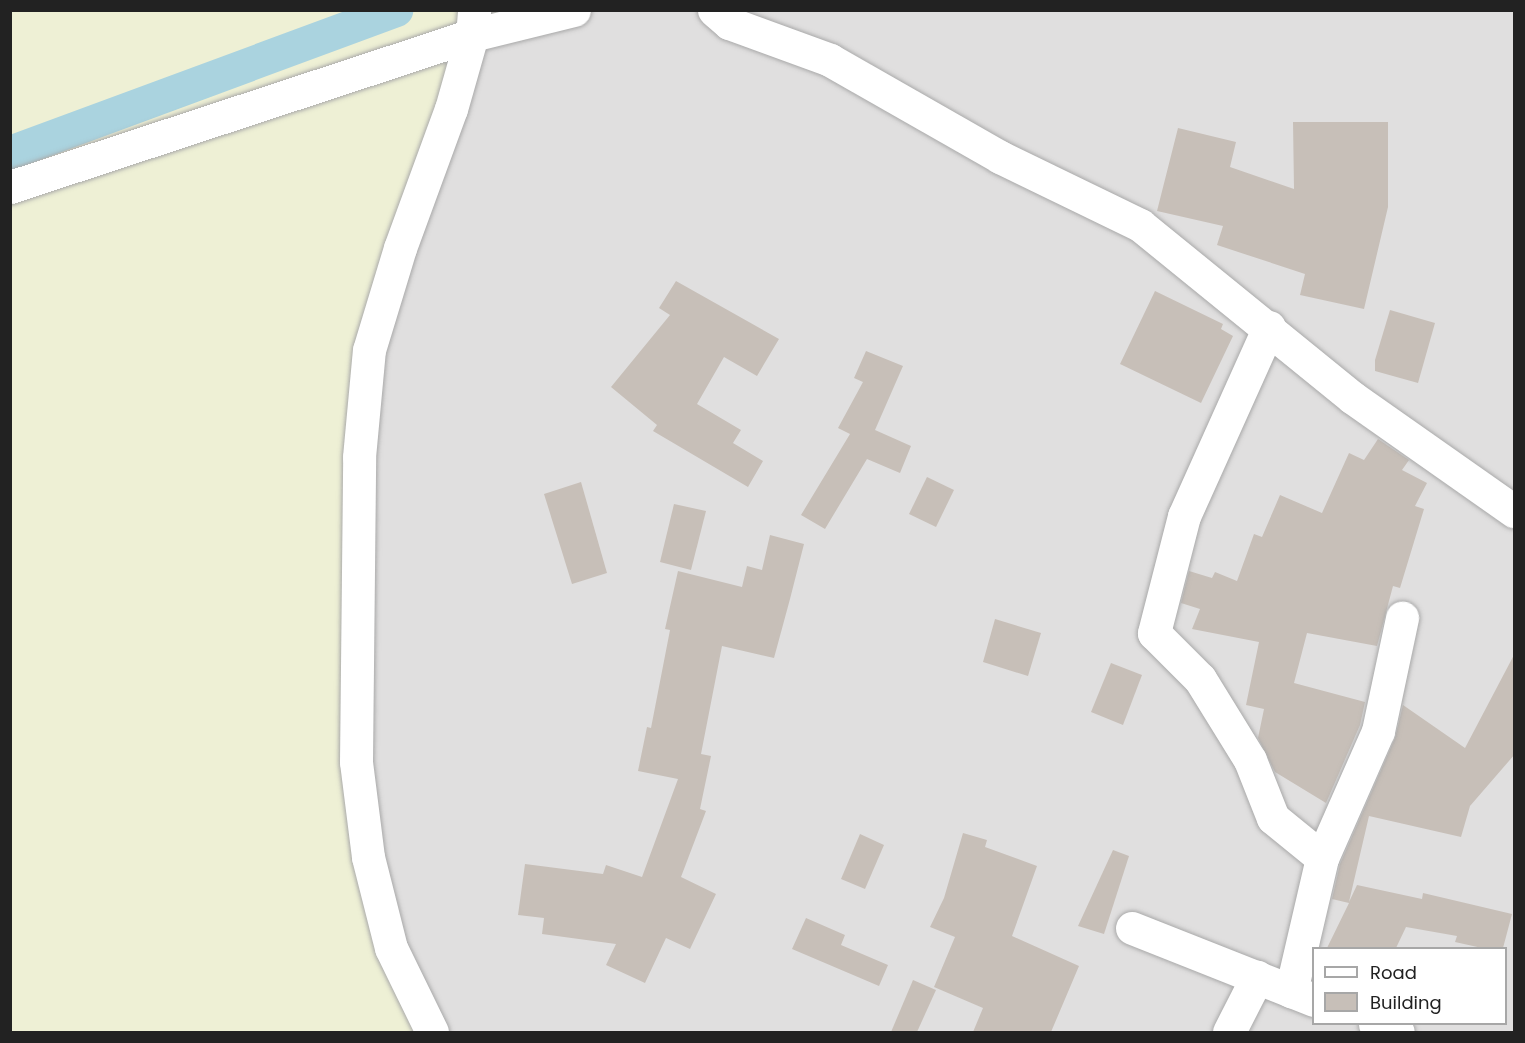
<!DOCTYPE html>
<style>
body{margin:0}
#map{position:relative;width:1525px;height:1043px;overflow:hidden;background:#f2efe9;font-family:Poppins,sans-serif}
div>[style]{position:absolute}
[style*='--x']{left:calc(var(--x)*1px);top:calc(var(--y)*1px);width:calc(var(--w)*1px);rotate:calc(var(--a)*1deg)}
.residential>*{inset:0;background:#e0dfdf}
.farmland>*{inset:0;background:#eef0d5}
.canal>*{height:34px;margin:-17px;padding:0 17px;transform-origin:17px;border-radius:17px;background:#aad3df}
.building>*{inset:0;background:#c7bfb8}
.roads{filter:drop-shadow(0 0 2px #a9a9a9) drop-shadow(0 0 2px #a9a9a9)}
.minor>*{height:33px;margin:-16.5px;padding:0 16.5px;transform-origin:16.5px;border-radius:16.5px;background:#fff}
span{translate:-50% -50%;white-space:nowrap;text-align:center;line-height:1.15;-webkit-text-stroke:6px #fff;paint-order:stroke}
.frame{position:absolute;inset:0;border:12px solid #222;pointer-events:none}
.legend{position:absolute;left:1312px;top:947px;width:195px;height:78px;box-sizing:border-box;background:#fff;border:2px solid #a7a7a7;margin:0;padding:8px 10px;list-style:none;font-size:18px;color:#222}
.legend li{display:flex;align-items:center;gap:12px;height:30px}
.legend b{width:30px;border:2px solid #a7a7a7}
</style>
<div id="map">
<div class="residential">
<i style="clip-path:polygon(evenodd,574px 10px,1514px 11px,1514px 1032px,432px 1032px,368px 857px,369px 350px,472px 35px,574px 10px,1314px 948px,1506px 948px,1506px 1024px,1314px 1024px,1314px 948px)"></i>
</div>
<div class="farmland">
<i style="clip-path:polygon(10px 11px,574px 11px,472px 35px,369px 350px,368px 857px,432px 1032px,11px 1032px)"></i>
</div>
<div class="canal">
<i style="--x:10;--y:153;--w:412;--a:-20.3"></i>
</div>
<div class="building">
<i style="clip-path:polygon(1293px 122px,1388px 122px,1388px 207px,1364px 309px,1300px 295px,1305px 274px,1217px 245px,1223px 226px,1157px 211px,1178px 128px,1236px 142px,1230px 167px,1294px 189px)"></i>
<i style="clip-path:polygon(676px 281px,779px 339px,757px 376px,724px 357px,697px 404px,741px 430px,733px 443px,763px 461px,748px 487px,653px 431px,657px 425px,611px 387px,670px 315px,659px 308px)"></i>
<i style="clip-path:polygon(1155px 291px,1223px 324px,1221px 329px,1233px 336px,1201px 403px,1120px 364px)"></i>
<i style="clip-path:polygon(1390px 310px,1435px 323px,1418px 383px,1375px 371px,1375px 360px)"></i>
<i style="clip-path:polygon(866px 351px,903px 366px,875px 430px,911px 446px,900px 473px,867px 459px,825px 529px,801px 515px,850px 434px,838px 428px,863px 382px,854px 378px)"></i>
<i style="clip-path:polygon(1378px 439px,1409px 460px,1402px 470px,1427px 483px,1415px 506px,1424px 509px,1400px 588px,1393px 586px,1377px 646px,1307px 633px,1294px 683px,1365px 702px,1360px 725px,1326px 803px,1275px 772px,1258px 738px,1264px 709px,1246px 705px,1259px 642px,1192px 629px,1200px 609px,1181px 603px,1189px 571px,1212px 578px,1215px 572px,1237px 581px,1254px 534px,1262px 537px,1280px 495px,1322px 513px,1349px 453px,1364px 460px)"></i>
<i style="clip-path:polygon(927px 477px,954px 490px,936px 527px,909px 514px)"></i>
<i style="clip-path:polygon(581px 482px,607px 573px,572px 584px,544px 494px)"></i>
<i style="clip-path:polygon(674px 504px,706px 511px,691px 570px,660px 562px)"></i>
<i style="clip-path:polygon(770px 535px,804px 544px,790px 599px,774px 658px,722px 646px,701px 754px,711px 756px,700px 809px,706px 811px,681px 877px,716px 894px,690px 949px,666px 938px,645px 983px,606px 965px,616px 944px,542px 934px,544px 918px,518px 915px,525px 864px,603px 874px,606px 865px,642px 877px,678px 779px,638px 771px,647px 727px,651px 728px,670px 630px,665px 629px,678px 571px,742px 587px,747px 566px,762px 570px)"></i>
<i style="clip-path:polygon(995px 619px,1041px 633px,1028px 676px,983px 662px)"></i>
<i style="clip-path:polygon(1515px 653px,1515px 754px,1470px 806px,1461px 837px,1369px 816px,1349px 902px,1357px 885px,1422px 899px,1423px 893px,1512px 914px,1503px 948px,1482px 948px,1455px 942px,1457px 936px,1406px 927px,1396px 948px,1327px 948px,1349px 903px,1332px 899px,1340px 864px,1395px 738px,1403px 705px,1465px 748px)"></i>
<i style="clip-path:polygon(1111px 663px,1142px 675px,1123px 725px,1091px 712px)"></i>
<i style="clip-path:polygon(963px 833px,987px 840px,985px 847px,1037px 866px,1012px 936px,1079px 966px,1051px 1032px,973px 1032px,983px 1008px,934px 987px,955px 937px,930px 927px,944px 898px)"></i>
<i style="clip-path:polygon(860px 834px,884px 845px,865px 889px,841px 879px)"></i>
<i style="clip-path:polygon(1113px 850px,1129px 856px,1104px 934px,1078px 926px)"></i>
<i style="clip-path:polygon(806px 918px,845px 935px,841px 945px,888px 965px,879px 986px,792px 949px)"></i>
<i style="clip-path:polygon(913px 980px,936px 990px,917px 1032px,891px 1032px)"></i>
</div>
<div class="roads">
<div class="minor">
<i style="--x:714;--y:10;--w:20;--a:41"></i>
<i style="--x:729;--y:23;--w:108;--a:20.1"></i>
<i style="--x:830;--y:60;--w:196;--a:29.7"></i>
<i style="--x:1000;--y:157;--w:156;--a:25.9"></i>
<i style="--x:1140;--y:225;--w:274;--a:39.1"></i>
<i style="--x:1353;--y:398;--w:197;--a:35.1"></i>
<i style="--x:10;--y:187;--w:486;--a:-18.2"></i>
<i style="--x:472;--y:35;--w:105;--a:-13.8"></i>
<i style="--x:1269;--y:327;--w:207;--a:114.2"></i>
<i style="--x:1184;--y:516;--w:121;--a:104.4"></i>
<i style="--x:1154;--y:633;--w:65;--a:45"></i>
<i style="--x:1200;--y:679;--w:95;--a:58.3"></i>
<i style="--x:1250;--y:760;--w:62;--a:68.4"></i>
<i style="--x:1273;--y:818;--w:63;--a:39.2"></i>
<i style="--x:1322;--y:858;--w:137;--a:103.1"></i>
<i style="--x:1322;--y:858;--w:139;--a:-66.2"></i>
<i style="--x:1378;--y:731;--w:116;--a:-78"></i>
<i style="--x:1132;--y:928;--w:196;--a:21.6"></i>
<i style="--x:1375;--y:1024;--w:24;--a:19"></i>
<i style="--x:432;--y:1032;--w:93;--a:-116"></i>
<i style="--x:391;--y:948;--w:94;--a:-104.2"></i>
<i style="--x:368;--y:857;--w:96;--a:-97.2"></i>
<i style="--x:356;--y:762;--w:305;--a:-89.4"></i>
<i style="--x:359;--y:457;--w:107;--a:-84.7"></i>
<i style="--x:369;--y:350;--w:107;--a:-73.1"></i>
<i style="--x:400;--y:248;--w:148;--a:-69.9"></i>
<i style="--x:451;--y:109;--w:77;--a:-74.2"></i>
<i style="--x:472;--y:35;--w:25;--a:-85"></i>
<i style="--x:1229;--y:1032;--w:62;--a:-63"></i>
</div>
</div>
<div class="frame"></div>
<ul class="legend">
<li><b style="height:8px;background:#fff"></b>Road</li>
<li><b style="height:16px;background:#c7bfb8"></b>Building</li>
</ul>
</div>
